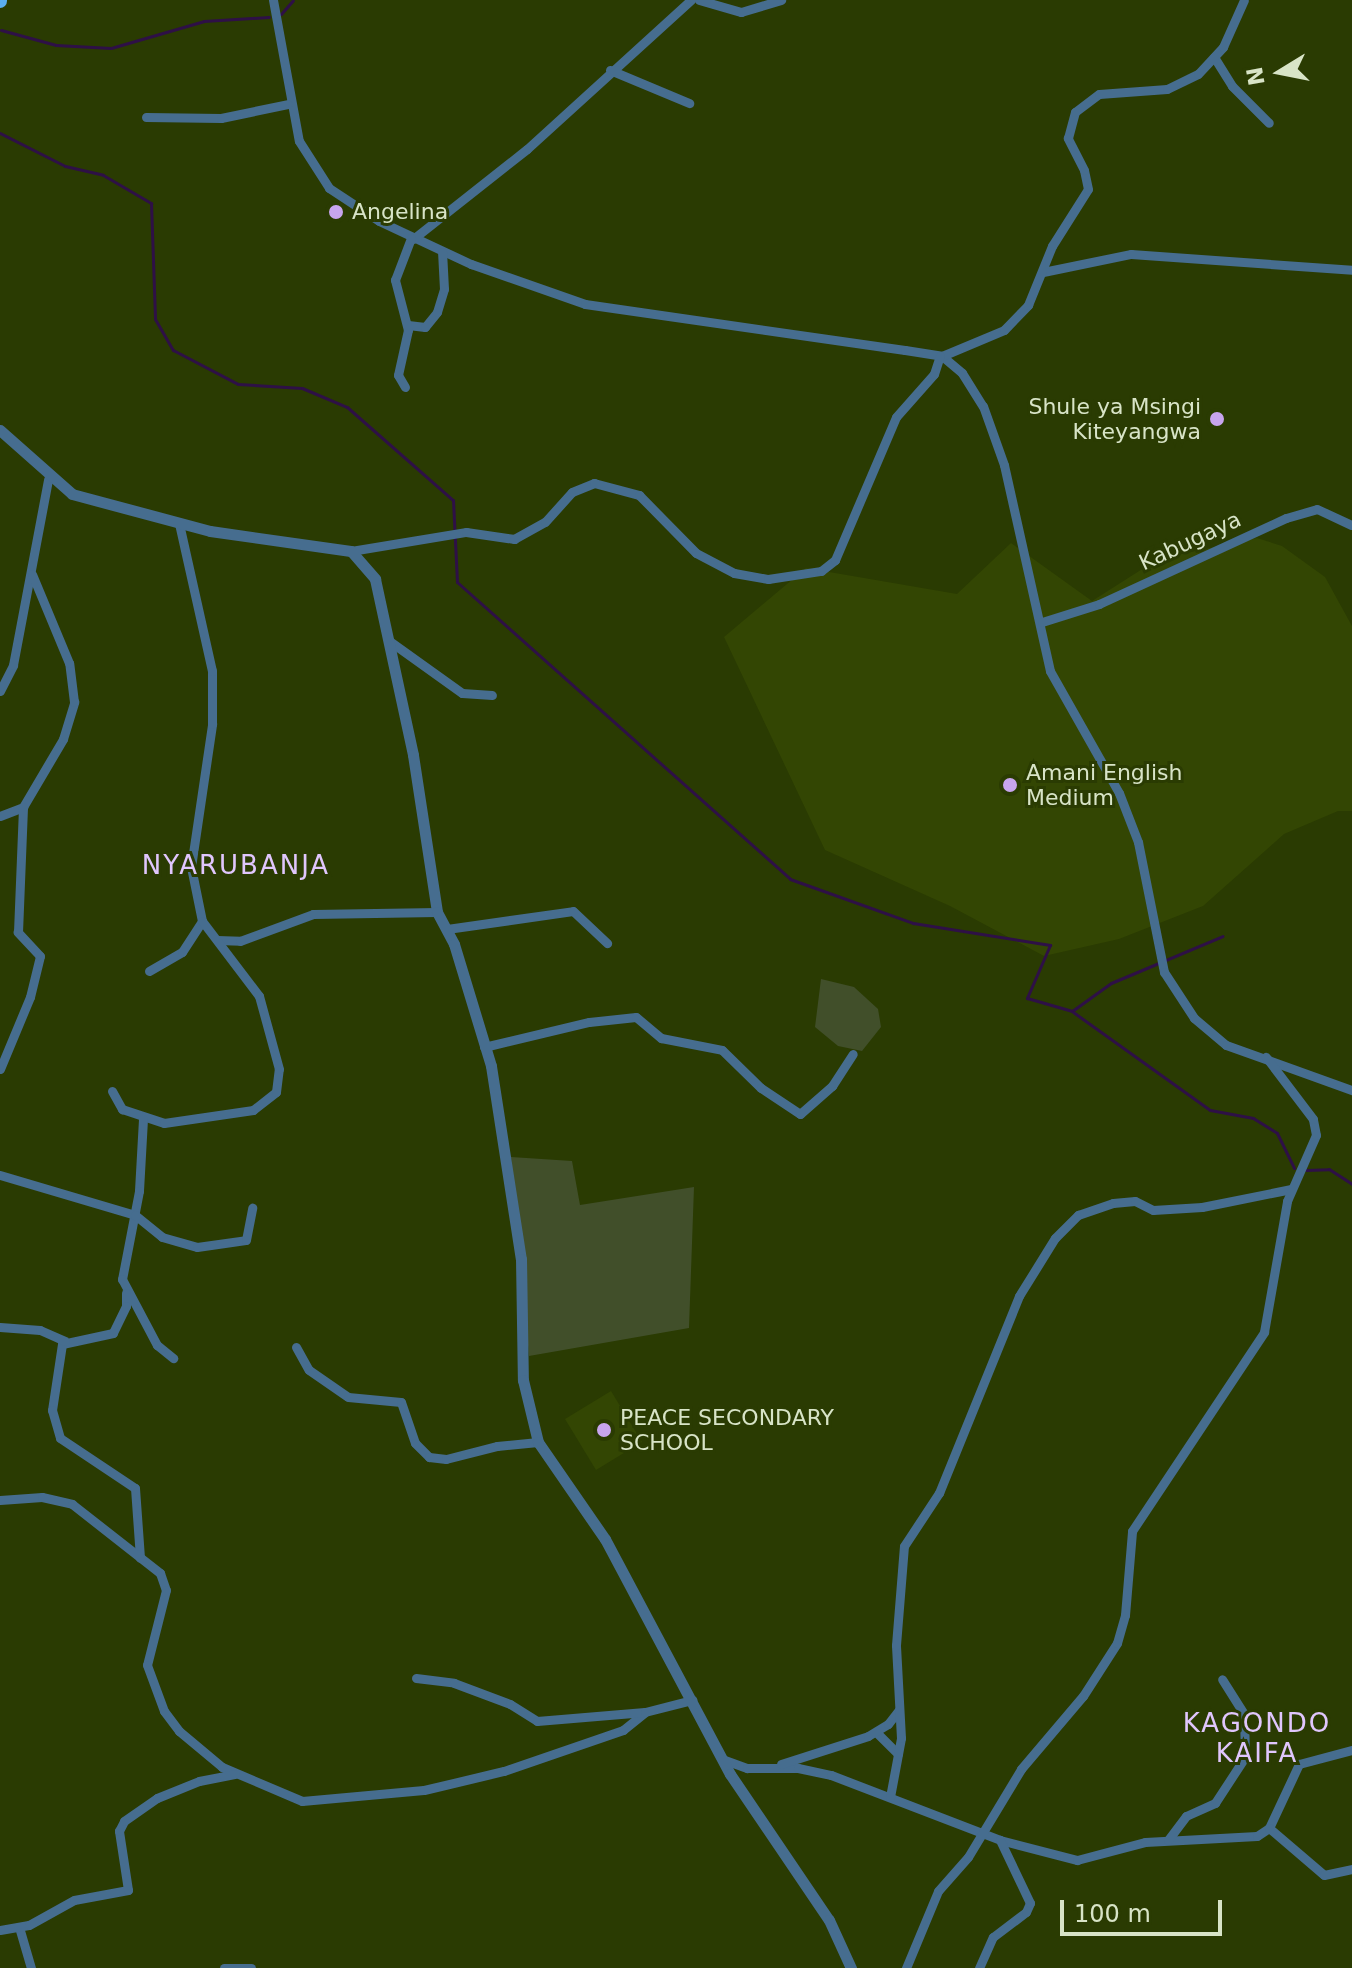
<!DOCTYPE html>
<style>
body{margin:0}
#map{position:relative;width:1352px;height:1968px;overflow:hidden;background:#2a3b02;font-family:"DejaVu Sans",sans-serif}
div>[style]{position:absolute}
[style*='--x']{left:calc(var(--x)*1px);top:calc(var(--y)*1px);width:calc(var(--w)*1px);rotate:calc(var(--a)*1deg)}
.built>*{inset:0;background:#334603}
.green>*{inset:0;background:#414f2a}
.stream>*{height:3px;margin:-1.5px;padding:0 1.5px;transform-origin:1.5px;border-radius:1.5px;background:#2e1046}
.minor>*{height:9px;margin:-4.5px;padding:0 4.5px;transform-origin:4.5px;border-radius:4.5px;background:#466d8f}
.tertiary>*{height:11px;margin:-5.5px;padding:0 5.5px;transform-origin:5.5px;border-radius:5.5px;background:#466d8f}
.trunk>*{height:14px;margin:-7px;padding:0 7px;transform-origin:7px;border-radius:7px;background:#5aaef2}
.dots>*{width:22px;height:22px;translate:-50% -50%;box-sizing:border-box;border:4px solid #2a3b02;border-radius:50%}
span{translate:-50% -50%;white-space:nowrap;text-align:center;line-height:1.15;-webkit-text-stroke:6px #2a3b02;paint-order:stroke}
.poi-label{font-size:22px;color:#d8e4c7}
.left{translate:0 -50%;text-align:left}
.right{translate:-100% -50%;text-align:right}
.street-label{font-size:22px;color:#d8e4c7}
.quarter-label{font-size:26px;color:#e0c6fd;letter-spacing:2px}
.north{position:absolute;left:1240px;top:32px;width:80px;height:80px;-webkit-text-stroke:6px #2a3b02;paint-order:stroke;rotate:260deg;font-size:22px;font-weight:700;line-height:32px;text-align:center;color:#d8e4c7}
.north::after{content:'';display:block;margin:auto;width:28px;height:36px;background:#d8e4c7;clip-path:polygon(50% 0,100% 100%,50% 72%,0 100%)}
.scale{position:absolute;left:1060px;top:1900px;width:162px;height:36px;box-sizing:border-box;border:4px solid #d8e4c7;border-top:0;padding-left:10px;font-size:24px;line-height:28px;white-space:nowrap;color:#d8e4c7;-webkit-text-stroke:6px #2a3b02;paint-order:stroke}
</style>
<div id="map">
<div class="built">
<i style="clip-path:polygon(1257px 538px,1282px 546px,1325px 577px,1352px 626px,1352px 811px,1338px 811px,1284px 834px,1203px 906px,1119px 939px,1044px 956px,950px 906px,825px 850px,724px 637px,806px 568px,957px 594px,1011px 543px,1092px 601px,1158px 559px)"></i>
<i style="clip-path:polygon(611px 1391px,642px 1442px,596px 1470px,565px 1419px)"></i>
</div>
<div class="green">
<i style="clip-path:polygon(821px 979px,854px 987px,878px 1009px,881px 1027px,862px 1051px,838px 1046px,815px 1027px)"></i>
<i style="clip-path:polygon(511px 1157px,572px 1161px,580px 1205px,694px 1187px,689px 1328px,529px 1356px)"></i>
</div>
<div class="stream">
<i style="--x:281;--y:14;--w:18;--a:-49"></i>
<i style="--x:1;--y:30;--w:57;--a:15.3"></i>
<i style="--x:56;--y:45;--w:55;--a:3.1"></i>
<i style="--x:111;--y:48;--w:97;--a:-16.2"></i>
<i style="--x:204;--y:21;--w:65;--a:-3.5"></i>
<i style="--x:0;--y:133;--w:73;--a:26.9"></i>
<i style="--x:65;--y:166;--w:39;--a:13"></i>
<i style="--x:103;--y:175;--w:56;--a:30.3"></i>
<i style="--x:151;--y:203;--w:116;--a:88"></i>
<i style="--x:155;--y:319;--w:36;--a:60"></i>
<i style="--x:173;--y:350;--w:73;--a:27.6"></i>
<i style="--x:238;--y:384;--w:64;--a:3.6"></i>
<i style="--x:302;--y:388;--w:49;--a:22.9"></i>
<i style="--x:347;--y:407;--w:141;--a:41.3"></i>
<i style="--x:453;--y:500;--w:82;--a:87.2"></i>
<i style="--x:457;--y:582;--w:446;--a:41.7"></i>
<i style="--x:790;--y:879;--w:131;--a:19.7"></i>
<i style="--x:913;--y:923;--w:139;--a:9.1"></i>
<i style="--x:1050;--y:945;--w:58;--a:113.5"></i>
<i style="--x:1027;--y:998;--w:47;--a:16.1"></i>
<i style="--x:1072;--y:1011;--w:48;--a:-35.7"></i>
<i style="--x:1111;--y:983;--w:121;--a:-22.8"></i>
<i style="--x:1073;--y:1012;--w:168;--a:35.6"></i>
<i style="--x:1210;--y:1110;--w:44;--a:10.5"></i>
<i style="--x:1253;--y:1118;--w:28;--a:32"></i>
<i style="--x:1277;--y:1133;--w:39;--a:64"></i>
<i style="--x:1306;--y:1170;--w:23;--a:-2"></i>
<i style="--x:1329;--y:1169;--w:27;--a:33"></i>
</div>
<div class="minor">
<i style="--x:273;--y:0;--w:143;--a:79.6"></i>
<i style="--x:299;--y:141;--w:56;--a:57.4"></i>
<i style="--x:329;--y:188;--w:60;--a:33.4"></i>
<i style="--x:379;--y:221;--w:102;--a:25.1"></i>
<i style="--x:471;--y:264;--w:121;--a:19.3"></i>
<i style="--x:585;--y:304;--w:323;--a:8.2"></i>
<i style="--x:905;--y:350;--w:37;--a:9"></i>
<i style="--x:942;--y:356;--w:26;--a:40"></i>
<i style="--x:962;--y:373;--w:39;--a:58"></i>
<i style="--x:983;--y:406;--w:63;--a:70.4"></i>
<i style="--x:1004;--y:465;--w:211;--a:77.4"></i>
<i style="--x:1050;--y:671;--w:140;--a:60.5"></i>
<i style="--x:1119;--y:793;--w:53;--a:68.8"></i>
<i style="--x:1138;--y:842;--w:133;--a:78.7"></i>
<i style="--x:1164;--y:972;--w:55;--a:56.9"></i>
<i style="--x:1194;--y:1018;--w:42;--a:40.2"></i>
<i style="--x:1226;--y:1045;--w:134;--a:19.7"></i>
<i style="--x:699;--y:0;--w:44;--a:15.9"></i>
<i style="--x:741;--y:12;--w:42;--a:-16.7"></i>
<i style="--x:1214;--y:57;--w:34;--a:58"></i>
<i style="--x:1232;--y:86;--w:52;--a:45"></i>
<i style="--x:610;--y:70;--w:86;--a:22.7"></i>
<i style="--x:146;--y:117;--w:75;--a:0.8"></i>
<i style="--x:221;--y:118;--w:68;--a:-11.8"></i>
<i style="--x:413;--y:239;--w:145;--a:-38.3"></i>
<i style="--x:527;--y:149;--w:222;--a:-42.3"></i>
<i style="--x:1043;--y:272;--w:90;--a:-11.6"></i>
<i style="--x:1131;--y:254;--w:222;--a:4.1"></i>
<i style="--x:408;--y:325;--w:17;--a:7"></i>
<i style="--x:425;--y:327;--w:19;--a:-51"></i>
<i style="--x:437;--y:312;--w:24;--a:-73"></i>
<i style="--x:444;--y:289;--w:37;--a:-93"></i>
<i style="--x:942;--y:356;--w:67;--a:-22.8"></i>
<i style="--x:1004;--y:330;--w:35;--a:-46"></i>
<i style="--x:1028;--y:305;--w:64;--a:-67.9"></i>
<i style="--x:1052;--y:246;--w:67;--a:-57.7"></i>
<i style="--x:1088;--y:189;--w:19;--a:-102"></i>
<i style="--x:1084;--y:170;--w:36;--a:-117"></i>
<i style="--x:1068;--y:138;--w:27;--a:-75"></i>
<i style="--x:1075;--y:112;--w:30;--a:-37"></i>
<i style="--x:1099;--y:94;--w:68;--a:-4.2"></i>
<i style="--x:1167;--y:89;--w:34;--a:-26"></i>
<i style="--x:1198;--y:74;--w:37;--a:-47"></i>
<i style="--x:1223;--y:47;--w:51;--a:-65.9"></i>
<i style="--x:405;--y:387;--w:14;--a:-120"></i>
<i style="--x:398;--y:375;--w:46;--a:-77.5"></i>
<i style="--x:408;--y:330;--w:52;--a:-104.6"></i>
<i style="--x:395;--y:280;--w:45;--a:-69.1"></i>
<i style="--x:351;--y:551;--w:117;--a:-9.4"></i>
<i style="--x:466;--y:532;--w:49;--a:8.3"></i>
<i style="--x:514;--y:539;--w:35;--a:-29"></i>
<i style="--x:545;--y:522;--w:40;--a:-48"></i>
<i style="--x:572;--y:492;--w:24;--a:-22"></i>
<i style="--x:594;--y:483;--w:47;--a:14.9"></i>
<i style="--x:639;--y:495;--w:81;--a:45.5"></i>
<i style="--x:696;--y:553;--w:43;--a:27.8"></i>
<i style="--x:734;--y:573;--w:35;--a:10"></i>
<i style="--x:768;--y:579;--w:54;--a:-8.6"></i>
<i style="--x:821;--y:571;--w:18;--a:-38"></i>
<i style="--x:835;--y:560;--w:155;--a:-66.9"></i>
<i style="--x:896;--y:417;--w:57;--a:-48.5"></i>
<i style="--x:934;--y:374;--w:19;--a:-72"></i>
<i style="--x:1042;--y:622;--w:60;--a:-17.5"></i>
<i style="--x:1099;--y:604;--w:206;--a:-24.7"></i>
<i style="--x:1286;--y:518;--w:32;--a:-16"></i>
<i style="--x:1317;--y:509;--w:38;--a:25"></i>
<i style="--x:388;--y:640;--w:91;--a:35.6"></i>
<i style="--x:462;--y:693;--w:30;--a:4"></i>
<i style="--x:0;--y:691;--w:29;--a:-63"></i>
<i style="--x:13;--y:665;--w:189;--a:-79.3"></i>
<i style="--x:0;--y:816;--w:25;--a:-21"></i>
<i style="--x:23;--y:807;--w:79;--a:-59.5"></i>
<i style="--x:63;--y:739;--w:39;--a:-73"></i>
<i style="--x:74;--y:702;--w:39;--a:-97"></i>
<i style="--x:69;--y:663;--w:96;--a:-112.6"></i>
<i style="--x:447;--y:929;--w:127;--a:-8.1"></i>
<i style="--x:573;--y:911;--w:47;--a:43.3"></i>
<i style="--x:217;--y:940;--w:23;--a:2"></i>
<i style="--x:240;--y:941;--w:78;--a:-20.3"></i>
<i style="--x:313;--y:914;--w:124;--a:-0.9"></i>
<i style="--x:149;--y:971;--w:38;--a:-30"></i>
<i style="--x:182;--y:952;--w:37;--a:-57"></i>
<i style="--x:202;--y:921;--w:55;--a:-101.5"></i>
<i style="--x:191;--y:867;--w:145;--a:-81.6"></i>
<i style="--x:212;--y:724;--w:53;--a:-90"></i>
<i style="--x:212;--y:671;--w:152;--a:-102.6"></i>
<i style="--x:484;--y:1047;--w:108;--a:-13.4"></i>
<i style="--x:589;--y:1022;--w:47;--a:-6.1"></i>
<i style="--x:636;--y:1017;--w:33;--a:40"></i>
<i style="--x:661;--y:1038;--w:62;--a:11.1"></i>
<i style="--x:722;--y:1050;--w:54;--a:44.3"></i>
<i style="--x:761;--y:1088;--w:47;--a:33.7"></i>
<i style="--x:800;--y:1114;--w:43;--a:-41.2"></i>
<i style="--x:832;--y:1086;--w:38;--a:-57"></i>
<i style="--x:0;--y:1069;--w:78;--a:-67.4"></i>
<i style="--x:30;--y:997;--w:42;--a:-76.3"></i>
<i style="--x:40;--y:956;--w:33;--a:-133"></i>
<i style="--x:18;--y:932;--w:125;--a:-87.7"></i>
<i style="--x:112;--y:1091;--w:21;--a:61"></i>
<i style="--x:122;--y:1109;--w:44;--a:18.4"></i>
<i style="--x:164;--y:1123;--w:90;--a:-8.3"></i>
<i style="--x:253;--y:1110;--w:29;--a:-38"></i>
<i style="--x:276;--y:1092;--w:23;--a:-83"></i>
<i style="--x:279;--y:1069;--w:76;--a:-105.3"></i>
<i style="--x:259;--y:996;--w:94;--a:-127.2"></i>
<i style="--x:143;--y:1119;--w:72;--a:93.2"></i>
<i style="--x:139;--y:1191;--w:90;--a:100.9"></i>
<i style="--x:122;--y:1279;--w:75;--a:62.1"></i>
<i style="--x:157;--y:1345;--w:21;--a:39"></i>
<i style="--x:0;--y:1175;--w:141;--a:16.5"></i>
<i style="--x:135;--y:1215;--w:35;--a:39"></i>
<i style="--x:162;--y:1237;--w:36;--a:16"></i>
<i style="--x:197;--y:1247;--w:49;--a:-8.1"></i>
<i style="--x:246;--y:1240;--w:33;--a:-79"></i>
<i style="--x:126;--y:1293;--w:13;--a:90"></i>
<i style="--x:126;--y:1306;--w:30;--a:116"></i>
<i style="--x:113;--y:1333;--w:52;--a:167.8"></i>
<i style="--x:62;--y:1344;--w:67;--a:98.6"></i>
<i style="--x:52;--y:1410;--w:29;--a:74"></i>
<i style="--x:60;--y:1438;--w:90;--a:33.7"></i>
<i style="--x:135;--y:1488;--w:70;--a:85.9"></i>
<i style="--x:0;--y:1327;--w:40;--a:4.3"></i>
<i style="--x:40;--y:1330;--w:27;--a:24"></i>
<i style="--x:296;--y:1347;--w:26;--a:61"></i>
<i style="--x:309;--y:1370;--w:47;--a:34.7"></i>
<i style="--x:348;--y:1397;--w:53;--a:5.4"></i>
<i style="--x:401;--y:1402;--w:43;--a:71.1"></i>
<i style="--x:415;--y:1443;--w:20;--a:45"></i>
<i style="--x:429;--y:1457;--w:17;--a:7"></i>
<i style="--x:446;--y:1459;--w:53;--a:-14.3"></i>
<i style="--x:497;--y:1446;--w:41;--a:-5.6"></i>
<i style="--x:0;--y:1500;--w:42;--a:-4.1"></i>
<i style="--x:42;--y:1497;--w:31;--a:13"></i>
<i style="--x:72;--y:1504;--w:112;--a:38.1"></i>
<i style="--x:160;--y:1573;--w:18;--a:71"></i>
<i style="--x:166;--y:1590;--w:77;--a:104.2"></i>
<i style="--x:147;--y:1665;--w:49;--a:69.7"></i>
<i style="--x:164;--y:1711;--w:25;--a:53"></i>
<i style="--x:179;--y:1731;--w:56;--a:39.9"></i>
<i style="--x:222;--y:1767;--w:87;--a:23"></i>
<i style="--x:302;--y:1801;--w:122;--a:-5.2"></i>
<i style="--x:424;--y:1790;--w:82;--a:-13.4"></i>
<i style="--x:504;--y:1771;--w:126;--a:-19"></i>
<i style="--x:623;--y:1730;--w:28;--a:-39"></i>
<i style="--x:416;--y:1678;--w:38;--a:7"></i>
<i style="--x:454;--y:1683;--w:60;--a:20.6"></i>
<i style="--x:510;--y:1704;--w:32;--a:32"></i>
<i style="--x:537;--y:1721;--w:108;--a:-4.8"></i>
<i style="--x:645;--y:1712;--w:49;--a:-14.3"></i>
<i style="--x:876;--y:1732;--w:31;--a:45"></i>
<i style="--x:722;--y:1759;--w:27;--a:20"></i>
<i style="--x:747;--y:1768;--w:51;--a:0"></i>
<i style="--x:798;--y:1768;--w:34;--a:12"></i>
<i style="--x:831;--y:1775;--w:181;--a:21"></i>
<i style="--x:1000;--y:1840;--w:80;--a:14.6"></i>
<i style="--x:1077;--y:1860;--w:70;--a:-14.8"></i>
<i style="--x:1145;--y:1842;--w:112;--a:-3.1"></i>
<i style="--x:1257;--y:1836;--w:14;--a:-34"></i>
<i style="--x:1269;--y:1828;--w:71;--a:-64.9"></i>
<i style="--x:1299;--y:1764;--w:55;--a:-14.8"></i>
<i style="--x:781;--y:1764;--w:91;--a:-17.8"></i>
<i style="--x:868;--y:1736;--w:23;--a:-31"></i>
<i style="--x:888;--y:1724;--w:18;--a:-52"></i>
<i style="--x:890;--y:1797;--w:60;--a:-79.4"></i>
<i style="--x:901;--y:1738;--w:93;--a:-93.1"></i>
<i style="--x:896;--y:1645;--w:99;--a:-85.4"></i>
<i style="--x:904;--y:1546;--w:64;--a:-56.6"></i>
<i style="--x:939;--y:1493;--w:213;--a:-67.9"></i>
<i style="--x:1019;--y:1296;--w:68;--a:-58.2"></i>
<i style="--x:1055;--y:1238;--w:33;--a:-45"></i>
<i style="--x:1078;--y:1215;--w:37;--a:-19"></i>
<i style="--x:1113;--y:1203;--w:22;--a:-5"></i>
<i style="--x:1135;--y:1201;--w:20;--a:27"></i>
<i style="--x:1153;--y:1210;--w:49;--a:-3.5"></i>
<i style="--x:1202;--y:1207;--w:91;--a:-11.4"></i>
<i style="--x:1269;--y:1828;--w:72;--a:40.5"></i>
<i style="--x:1324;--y:1875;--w:29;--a:-12"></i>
<i style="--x:1168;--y:1840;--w:30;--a:-53"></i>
<i style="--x:1186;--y:1816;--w:32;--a:-24"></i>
<i style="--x:1215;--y:1803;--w:55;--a:-56.9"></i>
<i style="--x:1245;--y:1757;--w:43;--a:-91.3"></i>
<i style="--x:1244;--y:1714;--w:41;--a:-122.2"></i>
<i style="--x:19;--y:1927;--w:43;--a:73.7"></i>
<i style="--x:0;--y:1930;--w:29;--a:-10"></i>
<i style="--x:29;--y:1925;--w:51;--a:-29.1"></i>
<i style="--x:74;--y:1900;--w:55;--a:-10.5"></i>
<i style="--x:128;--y:1890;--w:60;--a:-98.7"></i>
<i style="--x:119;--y:1831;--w:11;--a:-63"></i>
<i style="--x:124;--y:1821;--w:40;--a:-34.9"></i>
<i style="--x:157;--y:1798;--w:45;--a:-22"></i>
<i style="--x:199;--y:1781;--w:36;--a:-11"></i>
<i style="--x:224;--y:1968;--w:27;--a:0"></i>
<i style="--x:906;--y:1968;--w:83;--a:-67.4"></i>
<i style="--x:938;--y:1891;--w:45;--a:-48.6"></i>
<i style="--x:968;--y:1857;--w:103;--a:-58.9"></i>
<i style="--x:1021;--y:1769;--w:96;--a:-49.7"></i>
<i style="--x:1083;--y:1696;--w:63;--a:-57.3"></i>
<i style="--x:1117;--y:1643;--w:29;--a:-74"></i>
<i style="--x:1125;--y:1615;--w:84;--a:-85.2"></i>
<i style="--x:1132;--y:1531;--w:239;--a:-56.4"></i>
<i style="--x:1264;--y:1332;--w:133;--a:-80"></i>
<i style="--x:1287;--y:1201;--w:72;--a:-66.3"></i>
<i style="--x:1316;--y:1135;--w:16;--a:-101"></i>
<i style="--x:1313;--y:1119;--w:78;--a:-127.2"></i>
<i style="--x:979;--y:1968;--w:34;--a:-66"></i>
<i style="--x:993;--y:1937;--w:41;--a:-37.1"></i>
<i style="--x:1026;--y:1912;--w:10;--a:-66"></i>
<i style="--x:1030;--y:1903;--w:70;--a:-115.5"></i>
</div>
<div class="tertiary">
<i style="--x:0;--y:430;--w:96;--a:41.6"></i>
<i style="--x:72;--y:494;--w:143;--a:15"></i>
<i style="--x:210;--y:531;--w:142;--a:8.1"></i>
<i style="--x:351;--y:551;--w:37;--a:49"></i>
<i style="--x:375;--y:579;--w:180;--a:77.8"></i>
<i style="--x:413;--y:755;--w:159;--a:81.3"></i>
<i style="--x:437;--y:912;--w:36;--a:62"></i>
<i style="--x:454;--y:944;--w:127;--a:73.1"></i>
<i style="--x:491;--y:1066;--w:195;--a:81.2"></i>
<i style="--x:521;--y:1259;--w:121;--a:89.1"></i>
<i style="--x:523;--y:1380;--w:64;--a:76.4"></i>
<i style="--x:538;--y:1442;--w:118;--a:55.4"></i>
<i style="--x:605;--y:1539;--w:266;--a:62"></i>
<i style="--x:730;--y:1774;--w:176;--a:55.9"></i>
<i style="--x:829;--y:1920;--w:53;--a:65.4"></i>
</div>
<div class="trunk">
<i style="--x:0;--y:1;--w:1;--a:-90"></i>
</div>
<div class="dots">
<i style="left:336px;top:212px;background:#c8a5ee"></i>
<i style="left:1217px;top:419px;background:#c8a5ee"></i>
<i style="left:1010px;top:785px;background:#c8a5ee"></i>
<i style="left:604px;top:1430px;background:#c8a5ee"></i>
</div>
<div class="poi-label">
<span class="left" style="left:352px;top:212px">Angelina</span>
<span class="right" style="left:1201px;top:419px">Shule ya Msingi<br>Kiteyangwa</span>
<span class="left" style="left:1026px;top:785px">Amani English<br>Medium</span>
<span class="left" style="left:620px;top:1430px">PEACE SECONDARY<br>SCHOOL</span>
</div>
<div class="street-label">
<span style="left:1190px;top:541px;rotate:-25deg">Kabugaya</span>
</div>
<div class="quarter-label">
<span style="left:236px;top:866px">NYARUBANJA</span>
<span style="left:1257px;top:1739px">KAGONDO<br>KAIFA</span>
</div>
<div class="north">N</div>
<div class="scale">100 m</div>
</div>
